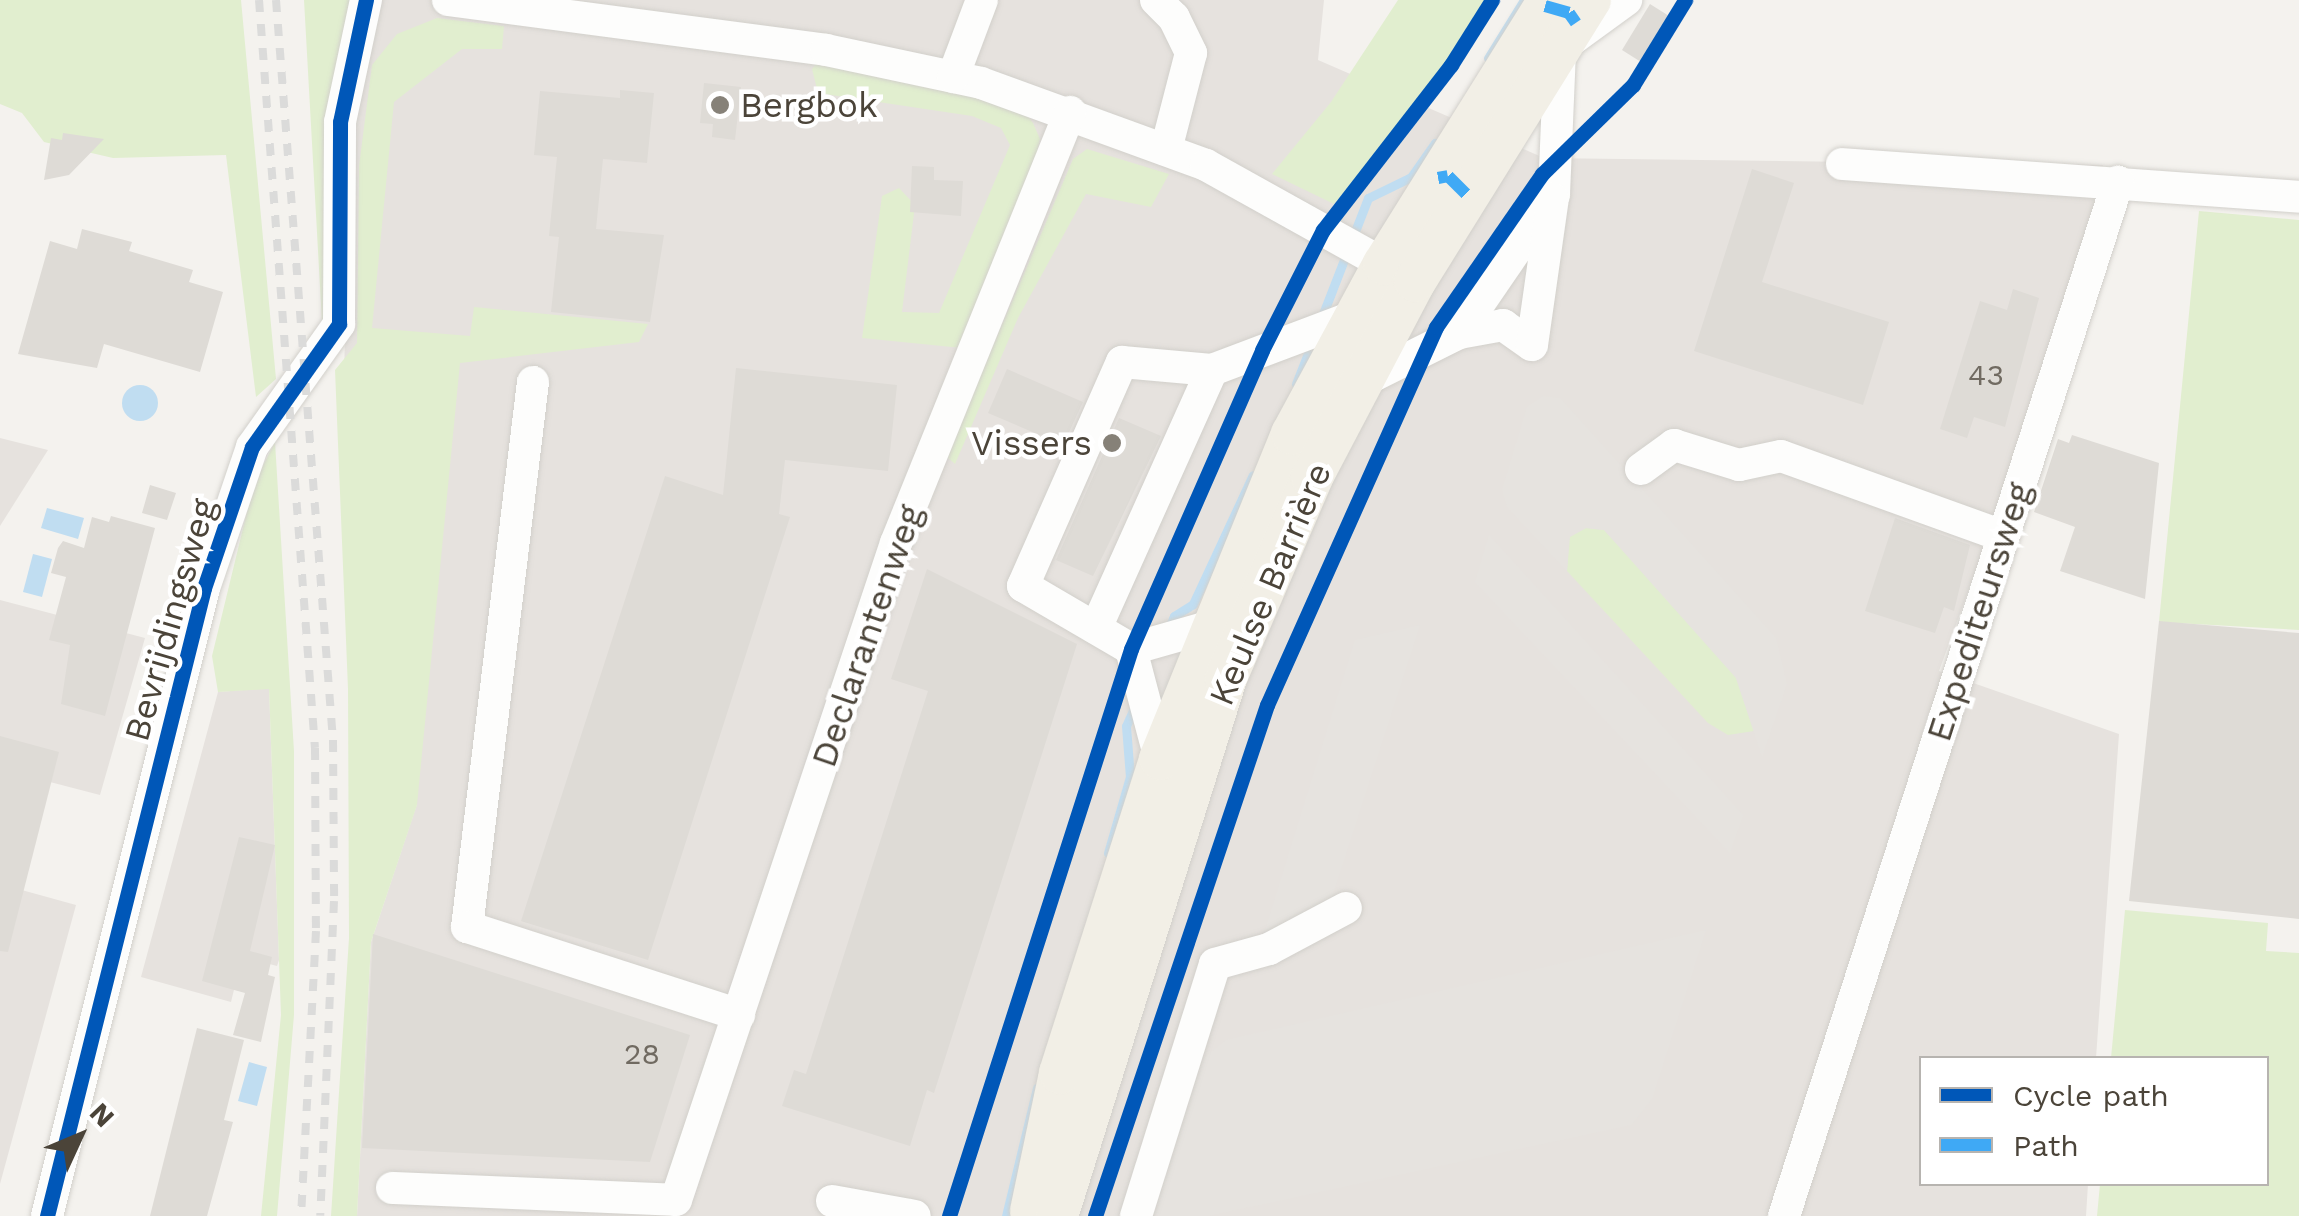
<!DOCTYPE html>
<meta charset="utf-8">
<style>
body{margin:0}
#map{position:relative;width:2299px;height:1216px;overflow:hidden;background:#f4f2ee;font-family:"Work Sans",sans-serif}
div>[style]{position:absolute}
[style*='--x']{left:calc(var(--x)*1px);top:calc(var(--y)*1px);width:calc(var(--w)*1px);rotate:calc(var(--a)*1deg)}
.industrial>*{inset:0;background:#e6e2de}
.green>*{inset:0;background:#e1eecf}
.parking>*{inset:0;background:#e6e3df}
.water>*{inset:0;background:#c0ddf1}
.round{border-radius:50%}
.stream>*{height:9px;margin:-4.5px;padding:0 4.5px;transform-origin:4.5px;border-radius:4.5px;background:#c0ddf1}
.building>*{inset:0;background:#dedbd6}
.roads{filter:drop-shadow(0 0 2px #d2d0cb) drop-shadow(0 0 2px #d2d0cb)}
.minor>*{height:32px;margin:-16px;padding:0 16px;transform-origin:16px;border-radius:16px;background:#fdfdfc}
.major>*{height:42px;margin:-21px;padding:0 21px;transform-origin:21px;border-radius:21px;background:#f2efe6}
.rail>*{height:8px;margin-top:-4px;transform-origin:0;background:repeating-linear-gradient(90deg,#dbdbda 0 12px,transparent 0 24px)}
.quiet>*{height:12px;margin-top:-6px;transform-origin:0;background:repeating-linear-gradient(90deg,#3fa9f5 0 25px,transparent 0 37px)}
.cycleway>*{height:15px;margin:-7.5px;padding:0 7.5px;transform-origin:7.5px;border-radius:7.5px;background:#0057b8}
.dots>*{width:28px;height:28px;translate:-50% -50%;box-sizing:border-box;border:5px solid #fff;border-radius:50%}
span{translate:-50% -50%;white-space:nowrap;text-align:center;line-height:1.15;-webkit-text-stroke:9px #fff;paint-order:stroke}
.number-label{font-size:30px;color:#706a61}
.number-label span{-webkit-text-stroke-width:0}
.poi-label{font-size:35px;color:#4b4439}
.left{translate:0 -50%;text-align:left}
.right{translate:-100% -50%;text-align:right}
.street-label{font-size:35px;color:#4b4439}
.legend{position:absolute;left:1919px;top:1056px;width:350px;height:130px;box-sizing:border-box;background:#fff;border:2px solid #b7b4b0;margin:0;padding:12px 18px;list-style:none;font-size:30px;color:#4b4439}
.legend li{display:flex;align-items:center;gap:20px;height:50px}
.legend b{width:50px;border:2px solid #b7b4b0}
.north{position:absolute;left:30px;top:1086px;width:100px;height:100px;-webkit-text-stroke:8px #fff;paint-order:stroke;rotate:46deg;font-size:28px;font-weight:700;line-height:40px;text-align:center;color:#4b4439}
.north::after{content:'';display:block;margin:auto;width:35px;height:45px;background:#4b4439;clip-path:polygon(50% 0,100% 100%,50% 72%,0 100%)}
</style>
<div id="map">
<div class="industrial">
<i style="clip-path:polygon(381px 0,1324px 0,1318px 60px,1544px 158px,2103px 165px,2108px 178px,2075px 299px,1939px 671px,2119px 734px,2096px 1058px,1922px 1058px,1922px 1184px,2088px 1184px,2086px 1216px,357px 1216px,371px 942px,417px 804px,342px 444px,351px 126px)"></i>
<i style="clip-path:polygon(0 438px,48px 450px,0 526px)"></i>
<i style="clip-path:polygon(0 600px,145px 638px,100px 795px,0 769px)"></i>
<i style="clip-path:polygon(269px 688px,279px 960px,277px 966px,242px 957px,231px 1002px,141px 977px,218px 692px)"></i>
<i style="clip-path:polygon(0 884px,76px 905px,0 1184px)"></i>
</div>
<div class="green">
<i style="clip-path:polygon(0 0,241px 0,276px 379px,256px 397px,226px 155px,113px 158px,44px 142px,22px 113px,0 104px)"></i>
<i style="clip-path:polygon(304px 0,350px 0,332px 86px,328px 307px,322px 322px)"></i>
<i style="clip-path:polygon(1398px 0,1486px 0,1432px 88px,1334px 204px,1272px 174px,1331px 102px)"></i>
<i style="clip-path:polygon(437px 18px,504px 26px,502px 49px,462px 49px,394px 102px,372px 328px,470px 336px,474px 307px,648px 324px,639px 342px,460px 363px,417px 805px,371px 942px,357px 1216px,331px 1216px,349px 938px,348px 689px,335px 370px,357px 343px,359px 166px,372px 65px,397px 34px)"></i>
<i style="clip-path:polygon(822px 56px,1016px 101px,1033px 123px,1040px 139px,1034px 164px,962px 348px,862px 338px,882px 196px,899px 188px,915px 205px,902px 312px,939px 313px,1010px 145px,1001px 128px,972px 116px,818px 93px,812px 69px)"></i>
<i style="clip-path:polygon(1087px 149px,1169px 174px,1151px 207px,1086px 194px,1018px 318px,955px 464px,946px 456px,1073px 159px)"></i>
<i style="clip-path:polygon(2199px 211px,2299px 220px,2299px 630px,2159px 622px)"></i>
<i style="clip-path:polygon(275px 442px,294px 751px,294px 1015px,277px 1216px,261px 1216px,281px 1015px,269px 689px,218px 692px,212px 656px,254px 483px)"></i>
<i style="clip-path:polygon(1586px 528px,1604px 530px,1715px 650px,1736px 678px,1754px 731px,1728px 735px,1708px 723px,1567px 571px,1569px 537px)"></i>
<i style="clip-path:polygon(2125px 910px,2268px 923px,2266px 951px,2299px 953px,2299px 1216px,2097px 1216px,2100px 1184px,2266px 1184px,2266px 1058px,2111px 1058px)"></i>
</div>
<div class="parking">
<i style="clip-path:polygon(1543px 396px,1560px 398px,1776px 638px,1787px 684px,1762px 757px,1736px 678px,1604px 530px,1586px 528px,1570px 537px,1567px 571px,1507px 507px,1502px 490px,1527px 407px)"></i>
<i style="clip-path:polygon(1489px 535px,1743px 815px,1730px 853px,1475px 582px)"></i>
<i style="clip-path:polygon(1420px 625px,1331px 900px,1264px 934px,1355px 640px)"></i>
<i style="clip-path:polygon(1706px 930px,1652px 1099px,1631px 1125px,1208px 1216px,1152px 1216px,1198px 1063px,1226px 1040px)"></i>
</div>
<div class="water">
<i class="round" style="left:122px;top:385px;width:36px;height:36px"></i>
<i style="clip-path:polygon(47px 508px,84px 518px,78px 539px,41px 528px)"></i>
<i style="clip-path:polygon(33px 554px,52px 559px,42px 597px,23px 592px)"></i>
<i style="clip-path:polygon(249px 1062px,267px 1067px,257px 1106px,238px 1101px)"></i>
</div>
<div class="stream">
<i style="--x:1488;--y:58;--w:68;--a:-58.2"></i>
<i style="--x:1321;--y:319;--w:130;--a:-68.8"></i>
<i style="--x:1368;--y:198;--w:48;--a:-26"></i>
<i style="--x:1411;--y:177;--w:42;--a:-54.8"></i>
<i style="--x:1296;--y:384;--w:44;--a:-68.7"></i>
<i style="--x:1168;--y:630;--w:15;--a:-67"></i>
<i style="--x:1174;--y:616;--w:22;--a:-32"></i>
<i style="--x:1193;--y:604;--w:142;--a:-65.1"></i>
<i style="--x:1108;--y:853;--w:79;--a:-73.9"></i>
<i style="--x:1130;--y:777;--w:51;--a:-94.5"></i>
<i style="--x:1126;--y:726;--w:24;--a:-66"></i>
<i style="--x:1006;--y:1216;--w:132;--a:-76.4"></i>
</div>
<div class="building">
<i style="clip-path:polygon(1650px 4px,1669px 16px,1641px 62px,1622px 50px)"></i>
<i style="clip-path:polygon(704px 83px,741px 87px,735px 140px,712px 137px,713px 124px,700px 123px)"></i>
<i style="clip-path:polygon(620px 90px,654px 93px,647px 163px,603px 159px,596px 229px,664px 235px,650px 322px,551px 312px,559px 237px,549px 236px,557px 157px,534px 155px,540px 91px,620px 98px)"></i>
<i style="clip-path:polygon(63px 133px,104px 139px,69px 175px,44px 180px,51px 138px,62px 140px)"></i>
<i style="clip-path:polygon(912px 166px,934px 167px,934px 180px,963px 181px,961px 216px,910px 212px)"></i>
<i style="clip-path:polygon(1752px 169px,1794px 183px,1762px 282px,1889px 322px,1863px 405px,1694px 351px)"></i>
<i style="clip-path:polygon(82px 229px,132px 242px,129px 251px,193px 270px,189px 282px,223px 292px,200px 372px,104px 344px,97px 368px,18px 354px,50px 241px,77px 249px)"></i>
<i style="clip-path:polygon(2013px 289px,2039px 298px,2005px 427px,1974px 417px,1967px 438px,1940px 429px,1980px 301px,2007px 310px)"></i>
<i style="clip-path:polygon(736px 368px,897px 385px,888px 471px,785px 460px,779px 514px,790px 517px,648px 960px,521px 921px,665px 476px,723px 495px)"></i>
<i style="clip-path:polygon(1007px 369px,1083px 402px,1063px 445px,988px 413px)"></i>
<i style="clip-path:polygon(1119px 418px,1161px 436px,1093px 576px,1056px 560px)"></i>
<i style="clip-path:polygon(2072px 435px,2159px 463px,2145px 599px,2060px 571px,2075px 527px,2034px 512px,2058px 439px,2069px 443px)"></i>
<i style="clip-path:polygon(150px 485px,176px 493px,167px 520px,142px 513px)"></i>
<i style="clip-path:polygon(111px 516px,155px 528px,105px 716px,61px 704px,70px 645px,49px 640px,66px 577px,51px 573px,58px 548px,63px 541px,84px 548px,92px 517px,109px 522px)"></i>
<i style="clip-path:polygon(1895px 518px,1970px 545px,1954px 611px,1944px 607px,1935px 633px,1865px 611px)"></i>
<i style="clip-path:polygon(927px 569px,1077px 644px,934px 1093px,927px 1090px,910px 1146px,782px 1106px,794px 1070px,806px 1074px,928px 691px,891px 679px)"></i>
<i style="clip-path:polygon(2159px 621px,2299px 633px,2299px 919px,2129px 901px)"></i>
<i style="clip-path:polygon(0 736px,59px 752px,8px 952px,0 951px)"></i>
<i style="clip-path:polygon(239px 837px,275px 845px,250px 951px,272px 957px,268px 975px,275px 977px,261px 1042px,233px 1035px,245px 993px,202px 981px)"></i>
<i style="clip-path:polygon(373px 934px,690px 1035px,650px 1162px,362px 1148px)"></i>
<i style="clip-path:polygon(197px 1028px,244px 1040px,224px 1120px,233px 1122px,207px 1216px,150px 1216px)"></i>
</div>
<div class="roads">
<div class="minor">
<i style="--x:448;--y:0;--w:381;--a:7.5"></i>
<i style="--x:826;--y:50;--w:158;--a:12"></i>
<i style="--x:981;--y:83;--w:239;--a:20"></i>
<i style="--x:1206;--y:165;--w:204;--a:29.1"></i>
<i style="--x:1156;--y:0;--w:25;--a:45"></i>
<i style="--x:1174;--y:18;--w:39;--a:64"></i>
<i style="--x:1191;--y:53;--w:100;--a:104.5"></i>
<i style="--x:953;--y:77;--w:82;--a:-69.4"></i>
<i style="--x:1842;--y:164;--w:458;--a:4.1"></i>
<i style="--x:1459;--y:333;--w:168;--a:-55.6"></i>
<i style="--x:1554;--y:194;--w:146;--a:-87.6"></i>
<i style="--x:1560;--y:48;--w:82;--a:-36"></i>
<i style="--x:533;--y:382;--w:549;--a:96.9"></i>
<i style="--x:467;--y:927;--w:286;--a:17.9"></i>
<i style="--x:1359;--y:383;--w:112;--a:-26.6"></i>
<i style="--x:1459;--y:333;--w:45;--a:-10.3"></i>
<i style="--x:1503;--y:325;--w:35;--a:35"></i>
<i style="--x:1532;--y:345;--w:148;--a:-81.9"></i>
<i style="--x:1641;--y:469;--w:41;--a:-36"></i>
<i style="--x:1674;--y:445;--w:68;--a:17.1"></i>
<i style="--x:1739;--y:465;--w:43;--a:-12.1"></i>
<i style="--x:1781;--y:456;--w:236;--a:19.8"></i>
<i style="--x:1096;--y:628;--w:283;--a:-65.8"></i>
<i style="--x:1131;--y:649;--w:84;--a:-15.9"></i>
<i style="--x:1160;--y:759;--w:114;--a:-104.8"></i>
<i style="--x:1131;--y:649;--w:125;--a:-149.7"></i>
<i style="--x:1023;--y:586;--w:245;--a:-66.2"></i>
<i style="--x:1122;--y:362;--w:90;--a:5.1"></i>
<i style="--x:1212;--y:370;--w:153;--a:-20.7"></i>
<i style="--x:392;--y:1188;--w:284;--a:2.4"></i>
<i style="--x:676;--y:1200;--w:693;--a:-71.49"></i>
<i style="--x:896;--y:543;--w:465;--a:-68"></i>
<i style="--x:832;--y:1201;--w:84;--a:10.2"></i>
<i style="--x:47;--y:1216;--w:647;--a:-75.96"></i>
<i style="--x:204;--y:588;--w:149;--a:-71.2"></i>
<i style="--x:252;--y:447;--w:151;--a:-54.7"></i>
<i style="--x:339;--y:324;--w:202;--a:-89.7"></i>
<i style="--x:340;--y:122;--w:125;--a:-78"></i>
<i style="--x:1136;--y:1216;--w:264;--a:-72.6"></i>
<i style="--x:1215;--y:964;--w:56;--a:-15.5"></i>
<i style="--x:1269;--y:949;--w:87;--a:-28"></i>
<i style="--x:1784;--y:1216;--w:1087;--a:-72.1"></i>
</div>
<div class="major">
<i style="--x:1031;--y:1211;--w:141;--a:-78.1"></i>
<i style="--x:1060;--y:1073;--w:330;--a:-72.3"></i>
<i style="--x:1160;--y:759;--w:351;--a:-67.9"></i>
<i style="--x:1292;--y:434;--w:193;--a:-61.6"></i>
<i style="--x:1384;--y:264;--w:311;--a:-58"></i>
<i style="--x:1057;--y:1216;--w:564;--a:-72.56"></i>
<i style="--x:1226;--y:678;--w:219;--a:-66.8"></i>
<i style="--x:1312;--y:477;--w:221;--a:-62.3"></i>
<i style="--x:1415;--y:281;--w:331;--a:-58.1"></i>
</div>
</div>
<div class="rail">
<i style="--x:259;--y:0;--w:750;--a:85.72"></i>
<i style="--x:315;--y:748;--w:183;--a:89.7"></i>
<i style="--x:316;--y:931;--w:285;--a:93"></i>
<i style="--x:276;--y:0;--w:742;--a:85.6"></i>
<i style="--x:333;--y:740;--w:161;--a:89.6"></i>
<i style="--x:334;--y:901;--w:315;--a:92.5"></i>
</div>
<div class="quiet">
<i style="--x:1545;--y:6;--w:25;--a:16"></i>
<i style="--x:1569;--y:13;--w:12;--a:55"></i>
<i style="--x:1438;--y:178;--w:10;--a:-11"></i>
<i style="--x:1448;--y:176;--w:28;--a:45"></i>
</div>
<div class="cycleway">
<i style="--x:47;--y:1216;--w:647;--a:-75.96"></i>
<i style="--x:204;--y:588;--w:149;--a:-71.2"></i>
<i style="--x:252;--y:447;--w:151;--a:-54.7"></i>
<i style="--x:339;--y:324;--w:202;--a:-89.7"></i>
<i style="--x:340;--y:122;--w:125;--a:-78"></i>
<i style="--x:949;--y:1216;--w:595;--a:-72.2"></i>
<i style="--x:1131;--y:649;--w:326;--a:-66.3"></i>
<i style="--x:1262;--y:350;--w:135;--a:-63.1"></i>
<i style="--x:1323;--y:230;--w:209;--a:-52.2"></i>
<i style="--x:1451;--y:65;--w:77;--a:-57.8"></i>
<i style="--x:1095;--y:1216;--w:539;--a:-71.4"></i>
<i style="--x:1267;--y:705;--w:414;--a:-65.9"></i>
<i style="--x:1436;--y:327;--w:186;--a:-55.3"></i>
<i style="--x:1542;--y:174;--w:127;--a:-44.4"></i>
<i style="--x:1633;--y:85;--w:100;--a:-58.5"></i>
</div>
<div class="dots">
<i style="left:720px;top:105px;background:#868178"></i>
<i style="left:1112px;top:443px;background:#868178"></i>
</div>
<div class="number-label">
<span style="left:1986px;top:375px">43</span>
<span style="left:642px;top:1054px">28</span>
</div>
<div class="poi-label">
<span class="left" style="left:740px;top:105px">Bergbok</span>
<span class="right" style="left:1092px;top:443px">Vissers</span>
</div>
<div class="street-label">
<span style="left:1270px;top:584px;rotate:-67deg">Keulse Barrière</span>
<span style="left:1979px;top:612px;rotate:-72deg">Expediteursweg</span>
<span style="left:170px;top:620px;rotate:-74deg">Bevrijdingsweg</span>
<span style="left:867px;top:636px;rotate:-71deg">Declarantenweg</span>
</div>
<ul class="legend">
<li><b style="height:12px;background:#0057b8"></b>Cycle path</li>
<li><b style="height:12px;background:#3fa9f5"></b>Path</li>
</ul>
<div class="north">N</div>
</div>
